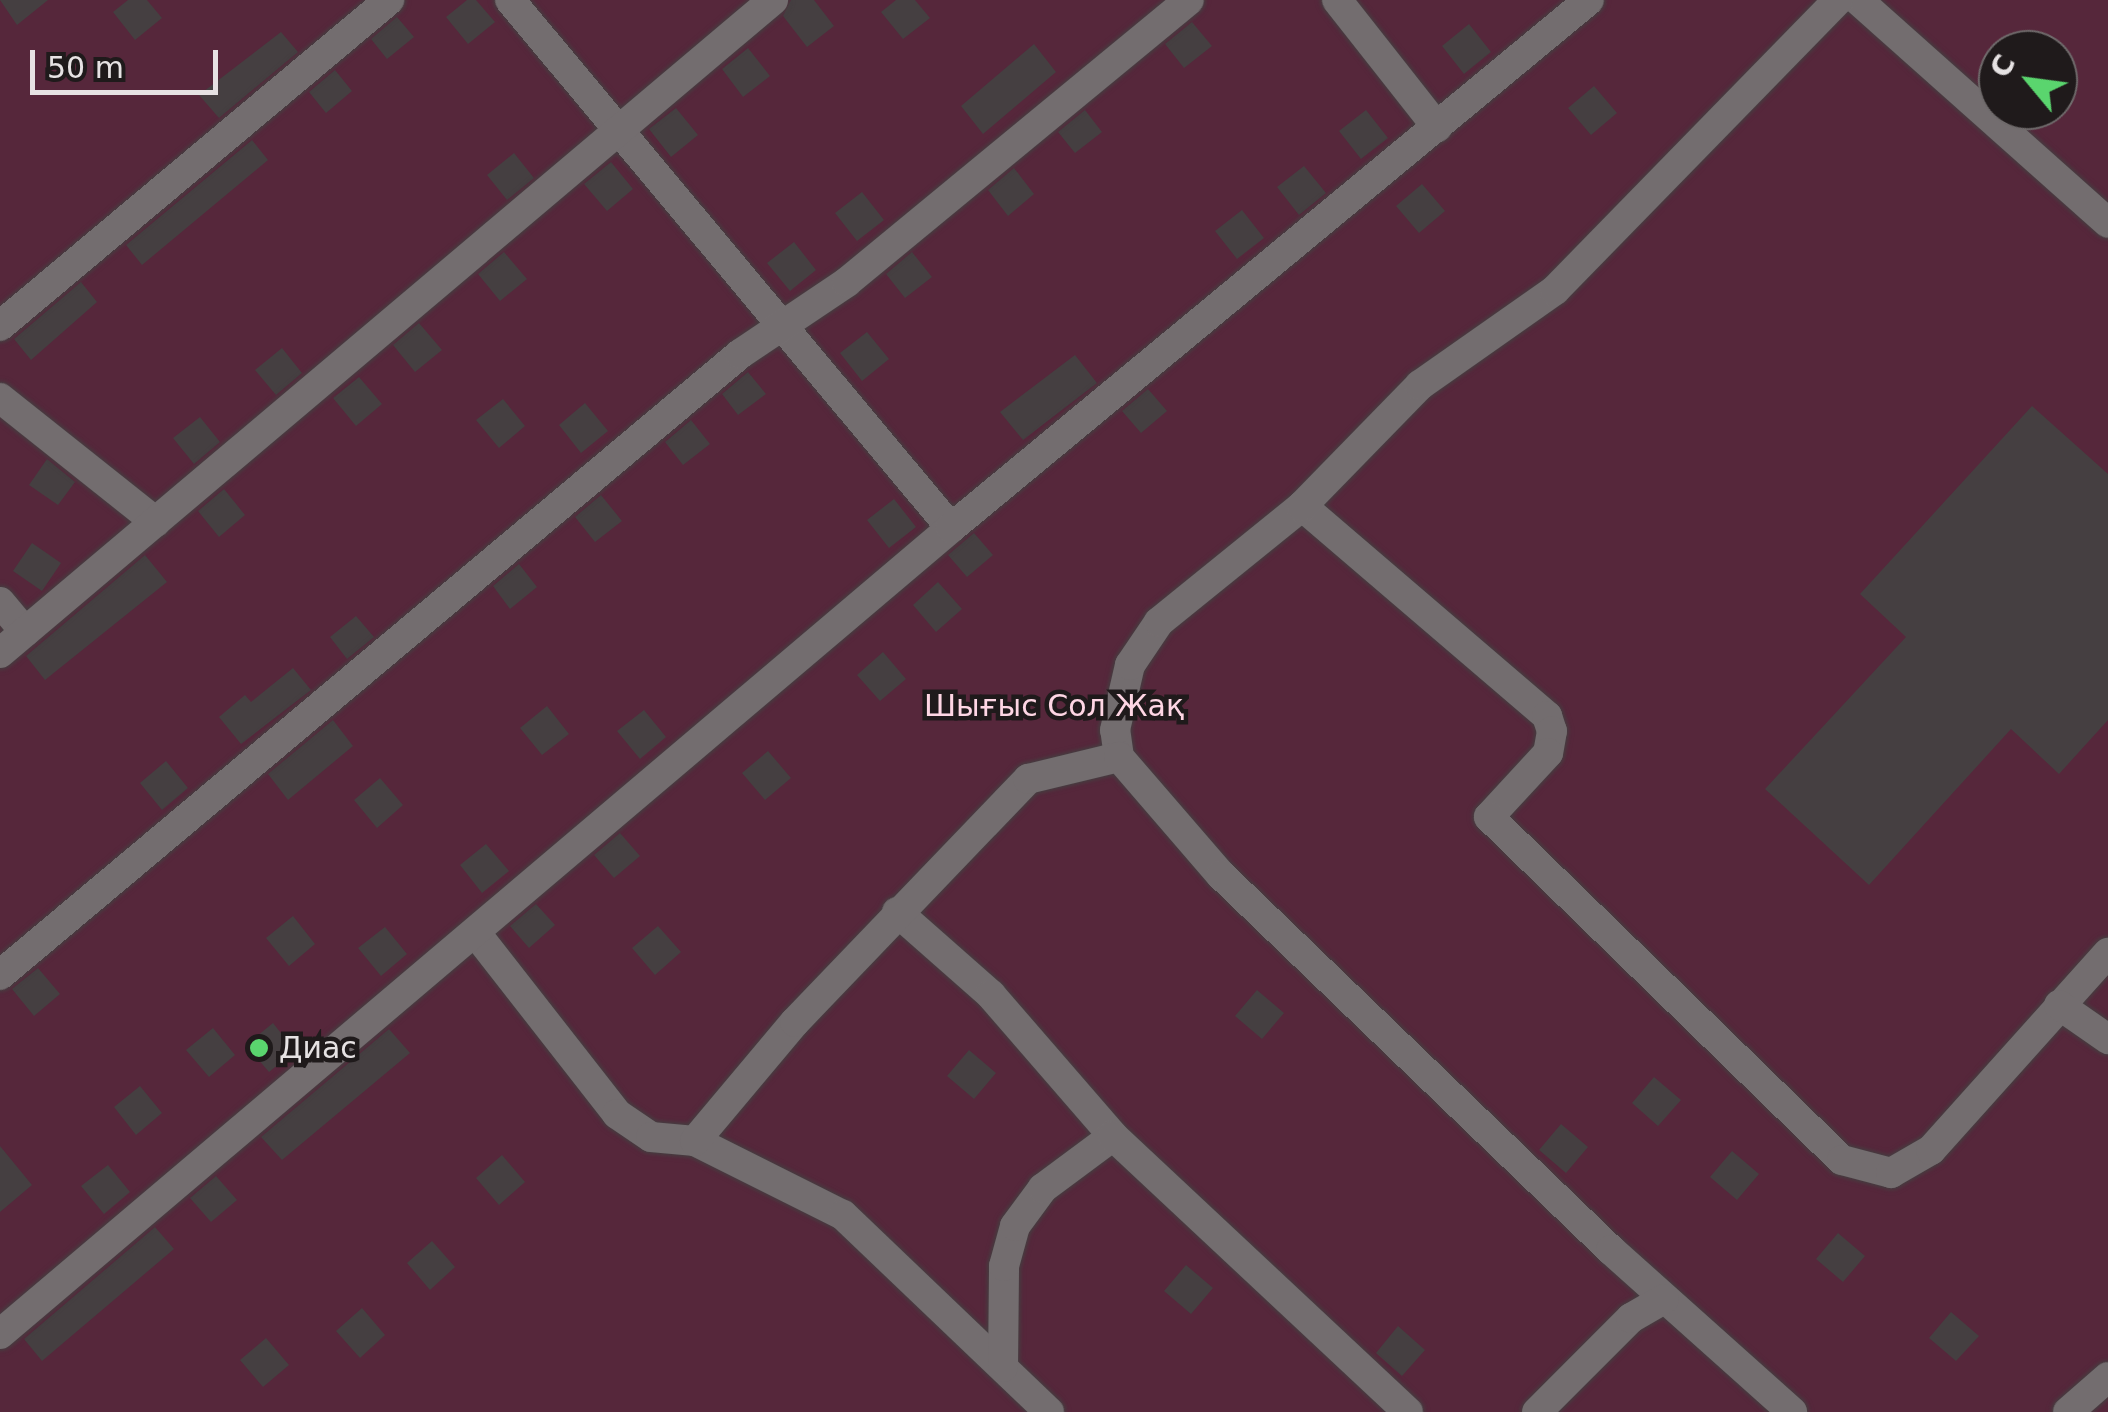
<!DOCTYPE html>
<meta charset="utf-8">
<style>
body{margin:0}
#map{position:relative;width:2108px;height:1412px;overflow:hidden;background:#292325;font-family:"DejaVu Sans",sans-serif}
div>[style]{position:absolute}
[style*='--x']{left:calc(var(--x)*1px);top:calc(var(--y)*1px);width:calc(var(--w)*1px);rotate:calc(var(--a)*1deg)}
.green>*{inset:0;background:#56273b}
.building>*{inset:0;background:#453f41}
.roads{filter:drop-shadow(0 0 2px #443f41) drop-shadow(0 0 2px #443f41)}
.minor>*{height:30px;margin:-15px;padding:0 15px;transform-origin:15px;border-radius:15px;background:#736d6f}
.dots>*{width:28px;height:28px;translate:-50% -50%;box-sizing:border-box;border:5px solid #1f1a1b;border-radius:50%}
span{translate:-50% -50%;white-space:nowrap;text-align:center;line-height:1.15;-webkit-text-stroke:9px #1f1a1b;paint-order:stroke}
.park-label{font-size:30px;color:#fed6e4}
.poi-label{font-size:30px;color:#e6e2e3}
.left{translate:0 -50%;text-align:left}
.north{position:absolute;left:1978px;top:30px;width:100px;height:100px;box-sizing:border-box;background:#1f1a1b;border:2px solid #6f6a6b;border-radius:50%;rotate:299deg;font-size:28px;font-weight:700;line-height:40px;text-align:center;color:#e6e2e3}
.north::after{content:'';display:block;margin:auto;width:35px;height:45px;background:#5ad56e;clip-path:polygon(50% 0,100% 100%,50% 72%,0 100%)}
.scale{position:absolute;left:30px;top:50px;width:188px;height:45px;box-sizing:border-box;border:5px solid #e6e2e3;border-top:0;padding-left:12px;font-size:30px;line-height:35px;white-space:nowrap;color:#e6e2e3;-webkit-text-stroke:8px #1f1a1b;paint-order:stroke}
</style>
<div id="map">
<div class="green">
<i style="clip-path:polygon(evenodd,0 0,2108px 0,2108px 1412px,0 1412px,0 0,1998px 50px,2058px 50px,2058px 110px,1998px 110px,1998px 50px)"></i>
</div>
<div class="building">
<i style="clip-path:polygon(0 0,48px 0,17px 25px)"></i>
<i style="clip-path:polygon(128px 0,147px 0,162px 18px,135px 40px,113px 12px)"></i>
<i style="clip-path:polygon(467px 0,476px 0,495px 22px,468px 44px,446px 17px)"></i>
<i style="clip-path:polygon(791px 0,814px 0,834px 26px,807px 47px,783px 16px)"></i>
<i style="clip-path:polygon(896px 0,915px 0,930px 18px,903px 39px,881px 12px)"></i>
<i style="clip-path:polygon(397px 17px,414px 37px,387px 59px,371px 39px)"></i>
<i style="clip-path:polygon(1192px 22px,1212px 46px,1184px 68px,1165px 44px)"></i>
<i style="clip-path:polygon(1469px 24px,1491px 52px,1464px 74px,1442px 46px)"></i>
<i style="clip-path:polygon(281px 32px,298px 52px,219px 118px,199px 95px)"></i>
<i style="clip-path:polygon(1034px 44px,1056px 72px,983px 134px,961px 106px)"></i>
<i style="clip-path:polygon(748px 48px,770px 76px,743px 97px,722px 69px)"></i>
<i style="clip-path:polygon(335px 70px,352px 91px,326px 113px,309px 92px)"></i>
<i style="clip-path:polygon(1594px 86px,1617px 113px,1591px 135px,1568px 108px)"></i>
<i style="clip-path:polygon(676px 108px,698px 135px,671px 157px,649px 129px)"></i>
<i style="clip-path:polygon(1085px 110px,1102px 132px,1075px 153px,1058px 132px)"></i>
<i style="clip-path:polygon(1366px 110px,1388px 138px,1361px 159px,1339px 131px)"></i>
<i style="clip-path:polygon(252px 140px,268px 160px,142px 265px,126px 245px)"></i>
<i style="clip-path:polygon(514px 153px,534px 178px,507px 200px,487px 175px)"></i>
<i style="clip-path:polygon(611px 162px,633px 189px,607px 211px,584px 184px)"></i>
<i style="clip-path:polygon(1304px 166px,1326px 193px,1299px 215px,1277px 187px)"></i>
<i style="clip-path:polygon(1014px 168px,1034px 194px,1008px 216px,988px 190px)"></i>
<i style="clip-path:polygon(1422px 184px,1445px 211px,1419px 233px,1396px 206px)"></i>
<i style="clip-path:polygon(862px 192px,884px 220px,857px 241px,835px 213px)"></i>
<i style="clip-path:polygon(1242px 210px,1264px 238px,1237px 259px,1215px 231px)"></i>
<i style="clip-path:polygon(794px 242px,816px 270px,790px 291px,767px 263px)"></i>
<i style="clip-path:polygon(504px 252px,527px 279px,500px 301px,478px 274px)"></i>
<i style="clip-path:polygon(912px 252px,932px 277px,905px 298px,886px 274px)"></i>
<i style="clip-path:polygon(81px 282px,97px 302px,31px 360px,14px 339px)"></i>
<i style="clip-path:polygon(419px 323px,442px 350px,415px 372px,393px 345px)"></i>
<i style="clip-path:polygon(867px 332px,889px 359px,862px 381px,840px 353px)"></i>
<i style="clip-path:polygon(282px 348px,302px 373px,276px 395px,255px 370px)"></i>
<i style="clip-path:polygon(1075px 355px,1097px 383px,1023px 440px,1000px 412px)"></i>
<i style="clip-path:polygon(748px 372px,766px 394px,738px 415px,722px 394px)"></i>
<i style="clip-path:polygon(359px 377px,382px 404px,356px 426px,333px 398px)"></i>
<i style="clip-path:polygon(1148px 389px,1167px 411px,1141px 433px,1122px 411px)"></i>
<i style="clip-path:polygon(503px 399px,525px 426px,499px 448px,476px 420px)"></i>
<i style="clip-path:polygon(585px 403px,608px 431px,581px 453px,559px 425px)"></i>
<i style="clip-path:polygon(2032px 406px,2108px 474px,2108px 720px,2059px 774px,2011px 729px,1869px 885px,1765px 789px,1906px 637px,1860px 594px)"></i>
<i style="clip-path:polygon(200px 417px,220px 442px,194px 464px,173px 438px)"></i>
<i style="clip-path:polygon(691px 420px,710px 444px,683px 465px,665px 442px)"></i>
<i style="clip-path:polygon(47px 459px,75px 482px,58px 505px,29px 485px)"></i>
<i style="clip-path:polygon(224px 489px,245px 515px,219px 537px,198px 511px)"></i>
<i style="clip-path:polygon(601px 495px,622px 521px,595px 542px,575px 517px)"></i>
<i style="clip-path:polygon(894px 499px,916px 527px,889px 548px,867px 520px)"></i>
<i style="clip-path:polygon(974px 533px,993px 555px,967px 577px,948px 555px)"></i>
<i style="clip-path:polygon(32px 543px,61px 563px,42px 591px,13px 571px)"></i>
<i style="clip-path:polygon(145px 555px,167px 582px,45px 680px,26px 656px)"></i>
<i style="clip-path:polygon(519px 564px,537px 587px,510px 609px,493px 586px)"></i>
<i style="clip-path:polygon(938px 582px,962px 609px,936px 632px,913px 605px)"></i>
<i style="clip-path:polygon(356px 616px,374px 637px,347px 659px,330px 637px)"></i>
<i style="clip-path:polygon(883px 652px,906px 679px,880px 701px,857px 675px)"></i>
<i style="clip-path:polygon(293px 668px,311px 690px,241px 744px,219px 717px,245px 695px,251px 702px)"></i>
<i style="clip-path:polygon(547px 706px,569px 734px,542px 755px,520px 728px)"></i>
<i style="clip-path:polygon(644px 710px,666px 737px,640px 759px,617px 731px)"></i>
<i style="clip-path:polygon(333px 720px,353px 746px,288px 800px,268px 774px)"></i>
<i style="clip-path:polygon(768px 751px,791px 778px,765px 800px,742px 773px)"></i>
<i style="clip-path:polygon(166px 761px,188px 788px,162px 810px,140px 783px)"></i>
<i style="clip-path:polygon(380px 778px,403px 805px,377px 828px,354px 800px)"></i>
<i style="clip-path:polygon(620px 833px,640px 856px,614px 878px,594px 855px)"></i>
<i style="clip-path:polygon(486px 844px,509px 871px,482px 893px,460px 865px)"></i>
<i style="clip-path:polygon(536px 904px,555px 925px,529px 948px,510px 926px)"></i>
<i style="clip-path:polygon(293px 916px,315px 944px,289px 966px,266px 938px)"></i>
<i style="clip-path:polygon(658px 926px,681px 952px,655px 975px,632px 948px)"></i>
<i style="clip-path:polygon(385px 927px,407px 954px,381px 976px,358px 948px)"></i>
<i style="clip-path:polygon(38px 968px,60px 994px,34px 1016px,12px 989px)"></i>
<i style="clip-path:polygon(1257px 990px,1284px 1013px,1262px 1039px,1235px 1016px)"></i>
<i style="clip-path:polygon(273px 1023px,295px 1051px,269px 1072px,246px 1045px)"></i>
<i style="clip-path:polygon(213px 1028px,235px 1055px,209px 1077px,186px 1050px)"></i>
<i style="clip-path:polygon(389px 1029px,410px 1053px,282px 1160px,261px 1137px)"></i>
<i style="clip-path:polygon(969px 1050px,996px 1073px,974px 1099px,947px 1076px)"></i>
<i style="clip-path:polygon(1654px 1077px,1681px 1100px,1658px 1126px,1632px 1103px)"></i>
<i style="clip-path:polygon(140px 1086px,162px 1113px,136px 1135px,114px 1107px)"></i>
<i style="clip-path:polygon(1561px 1124px,1588px 1147px,1566px 1173px,1539px 1150px)"></i>
<i style="clip-path:polygon(0 1146px,32px 1185px,0 1212px)"></i>
<i style="clip-path:polygon(1732px 1151px,1759px 1174px,1737px 1200px,1710px 1177px)"></i>
<i style="clip-path:polygon(502px 1155px,525px 1182px,499px 1205px,476px 1178px)"></i>
<i style="clip-path:polygon(108px 1165px,130px 1192px,104px 1214px,81px 1186px)"></i>
<i style="clip-path:polygon(216px 1176px,237px 1200px,211px 1222px,190px 1198px)"></i>
<i style="clip-path:polygon(155px 1227px,174px 1249px,42px 1361px,24px 1339px)"></i>
<i style="clip-path:polygon(1838px 1233px,1865px 1256px,1843px 1282px,1816px 1259px)"></i>
<i style="clip-path:polygon(432px 1241px,455px 1267px,430px 1290px,407px 1263px)"></i>
<i style="clip-path:polygon(1186px 1265px,1213px 1288px,1191px 1314px,1164px 1291px)"></i>
<i style="clip-path:polygon(362px 1308px,385px 1335px,360px 1358px,336px 1331px)"></i>
<i style="clip-path:polygon(1951px 1312px,1979px 1336px,1956px 1361px,1929px 1338px)"></i>
<i style="clip-path:polygon(1398px 1326px,1425px 1350px,1402px 1376px,1376px 1353px)"></i>
<i style="clip-path:polygon(266px 1338px,289px 1365px,263px 1387px,240px 1360px)"></i>
</div>
<div class="roads">
<div class="minor">
<i style="--x:510;--y:0;--w:688;--a:50.13"></i>
<i style="--x:1337;--y:0;--w:162;--a:51.8"></i>
<i style="--x:1858;--y:0;--w:335;--a:41.7"></i>
<i style="--x:0;--y:326;--w:508;--a:-39.96"></i>
<i style="--x:0;--y:398;--w:199;--a:38.5"></i>
<i style="--x:1302;--y:506;--w:323;--a:40.6"></i>
<i style="--x:1547;--y:716;--w:16;--a:72"></i>
<i style="--x:1552;--y:731;--w:22;--a:100"></i>
<i style="--x:1548;--y:753;--w:87;--a:132.7"></i>
<i style="--x:1489;--y:817;--w:492;--a:44.2"></i>
<i style="--x:1842;--y:1160;--w:51;--a:14.9"></i>
<i style="--x:1891;--y:1173;--w:46;--a:-29.9"></i>
<i style="--x:1931;--y:1150;--w:265;--a:-48.1"></i>
<i style="--x:0;--y:602;--w:39;--a:50"></i>
<i style="--x:0;--y:653;--w:1012;--a:-40.19"></i>
<i style="--x:1119;--y:757;--w:27;--a:-98"></i>
<i style="--x:1115;--y:730;--w:67;--a:-77"></i>
<i style="--x:1130;--y:665;--w:52;--a:-56"></i>
<i style="--x:1159;--y:622;--w:184;--a:-39"></i>
<i style="--x:1302;--y:506;--w:169;--a:-45.7"></i>
<i style="--x:1420;--y:385;--w:165;--a:-35.1"></i>
<i style="--x:1555;--y:290;--w:405;--a:-45.7"></i>
<i style="--x:897;--y:912;--w:125;--a:41.4"></i>
<i style="--x:991;--y:995;--w:186;--a:49.1"></i>
<i style="--x:475;--y:932;--w:231;--a:52"></i>
<i style="--x:617;--y:1114;--w:41;--a:34.1"></i>
<i style="--x:651;--y:1137;--w:44;--a:5.2"></i>
<i style="--x:695;--y:1141;--w:165;--a:26.6"></i>
<i style="--x:843;--y:1215;--w:285;--a:43.7"></i>
<i style="--x:0;--y:975;--w:966;--a:-40"></i>
<i style="--x:740;--y:354;--w:129;--a:-33.9"></i>
<i style="--x:847;--y:282;--w:443;--a:-39.5"></i>
<i style="--x:2059;--y:1005;--w:60;--a:34.8"></i>
<i style="--x:695;--y:1141;--w:155;--a:-50"></i>
<i style="--x:795;--y:1022;--w:337;--a:-46.2"></i>
<i style="--x:1028;--y:779;--w:94;--a:-13.6"></i>
<i style="--x:1119;--y:757;--w:156;--a:49.2"></i>
<i style="--x:1221;--y:875;--w:541;--a:43.88"></i>
<i style="--x:1611;--y:1250;--w:243;--a:41.8"></i>
<i style="--x:0;--y:1334;--w:1247;--a:-40.28"></i>
<i style="--x:951;--y:528;--w:828;--a:-39.61"></i>
<i style="--x:1003;--y:1367;--w:101;--a:-89.4"></i>
<i style="--x:1004;--y:1266;--w:41;--a:-74.6"></i>
<i style="--x:1015;--y:1226;--w:47;--a:-53.6"></i>
<i style="--x:1043;--y:1188;--w:87;--a:-36.6"></i>
<i style="--x:1113;--y:1136;--w:404;--a:43.1"></i>
<i style="--x:1537;--y:1412;--w:133;--a:-45"></i>
<i style="--x:1631;--y:1318;--w:38;--a:-30"></i>
<i style="--x:2068;--y:1412;--w:53;--a:-41.2"></i>
</div>
</div>
<div class="dots">
<i style="left:259px;top:1048px;background:#5ad56e"></i>
</div>
<div class="park-label">
<span style="left:1054px;top:706px">Шығыс Сол Жақ</span>
</div>
<div class="poi-label">
<span class="left" style="left:279px;top:1048px">Диас</span>
</div>
<div class="north">С</div>
<div class="scale">50 m</div>
</div>
